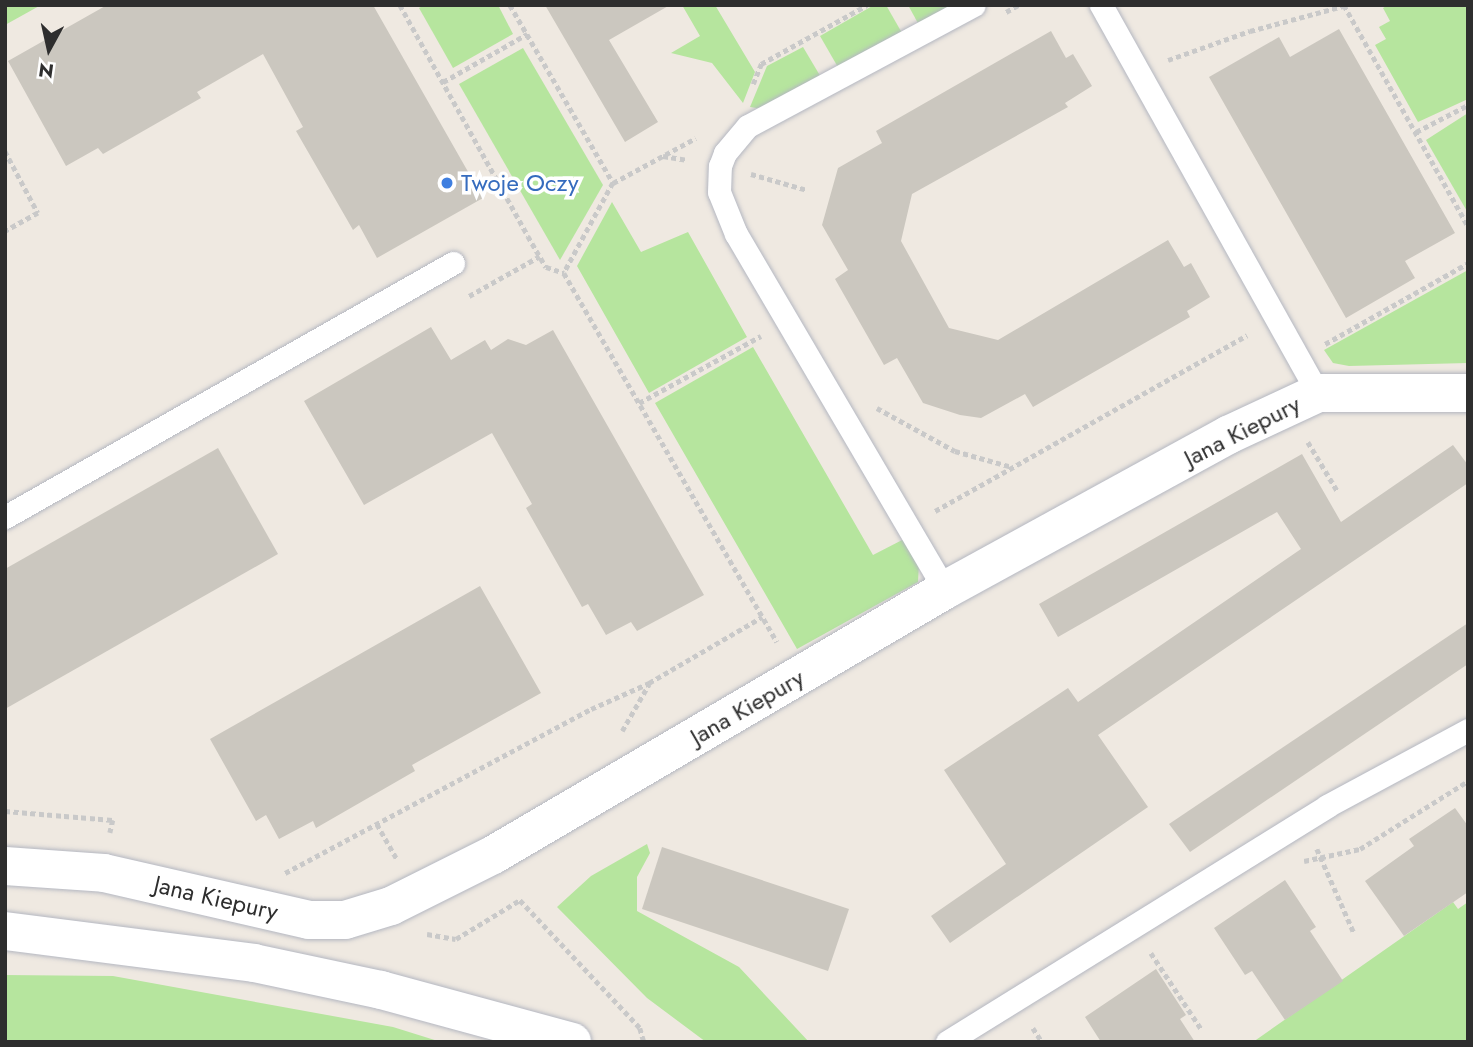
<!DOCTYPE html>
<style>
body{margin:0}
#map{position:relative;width:1473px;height:1047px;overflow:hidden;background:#efe9e1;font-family:Jost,sans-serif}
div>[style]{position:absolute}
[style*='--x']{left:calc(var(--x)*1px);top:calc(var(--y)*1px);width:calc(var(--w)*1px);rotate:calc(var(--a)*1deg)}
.green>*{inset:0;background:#b6e59e}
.building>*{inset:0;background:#cbc7bf}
.path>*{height:4.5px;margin-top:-2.25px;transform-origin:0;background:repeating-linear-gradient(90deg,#c9c9c9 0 5px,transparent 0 8.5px)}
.roads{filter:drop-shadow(0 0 2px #b4b7c1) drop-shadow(0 0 2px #b4b7c1)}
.lane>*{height:23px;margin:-11.5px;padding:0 11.5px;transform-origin:11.5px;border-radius:11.5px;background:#fff}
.street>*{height:38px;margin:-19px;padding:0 19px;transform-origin:19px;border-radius:19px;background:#fff}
.dots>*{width:19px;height:19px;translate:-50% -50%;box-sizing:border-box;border:4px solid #fff;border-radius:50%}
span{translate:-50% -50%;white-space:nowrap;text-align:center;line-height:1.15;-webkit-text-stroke:7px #fff;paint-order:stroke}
.shop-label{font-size:24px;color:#366cbe}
.left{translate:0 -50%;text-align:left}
.street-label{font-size:24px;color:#2e2e2e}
.frame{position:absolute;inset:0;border:7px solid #2e2e2e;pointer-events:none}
.north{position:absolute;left:14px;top:14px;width:70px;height:70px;-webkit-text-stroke:5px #fff;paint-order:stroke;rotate:188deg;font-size:19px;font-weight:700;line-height:28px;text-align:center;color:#2e2e2e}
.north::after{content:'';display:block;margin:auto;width:24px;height:32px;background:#2e2e2e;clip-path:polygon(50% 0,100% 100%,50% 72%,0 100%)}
</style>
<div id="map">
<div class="green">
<i style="clip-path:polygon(5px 5px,41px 5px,5px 25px)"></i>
<i style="clip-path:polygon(424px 5px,498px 5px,513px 34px,453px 68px,419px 8px)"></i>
<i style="clip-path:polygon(682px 5px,715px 5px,755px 72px,743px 103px,712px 63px,671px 53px,700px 36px)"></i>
<i style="clip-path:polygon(874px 5px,886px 5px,902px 33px,839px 69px,820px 36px)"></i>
<i style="clip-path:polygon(908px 5px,955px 5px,919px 25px)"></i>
<i style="clip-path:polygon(1388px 5px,1468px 5px,1468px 99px,1418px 122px,1375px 45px,1386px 39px,1379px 27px,1390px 21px,1383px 8px)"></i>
<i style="clip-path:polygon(803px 47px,822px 79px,768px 110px,750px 107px,767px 66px)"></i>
<i style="clip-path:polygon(523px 48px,603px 185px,560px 260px,459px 84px)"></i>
<i style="clip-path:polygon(1468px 113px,1468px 213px,1426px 140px)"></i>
<i style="clip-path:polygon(612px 202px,641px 252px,688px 232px,747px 337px,649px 393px,577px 266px)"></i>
<i style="clip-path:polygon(1468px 270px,1468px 363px,1349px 366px,1333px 363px,1324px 350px)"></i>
<i style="clip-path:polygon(753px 347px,873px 555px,906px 538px,919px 564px,918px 582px,797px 649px,655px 403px)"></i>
<i style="clip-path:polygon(647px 844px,650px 853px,637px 877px,637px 911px,739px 967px,809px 1042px,706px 1042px,647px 998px,557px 907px,591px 876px)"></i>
<i style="clip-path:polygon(1453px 902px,1458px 909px,1468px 902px,1468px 1042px,1253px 1042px)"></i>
<i style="clip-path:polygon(5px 975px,113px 976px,393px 1027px,441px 1042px,5px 1042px)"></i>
</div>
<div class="building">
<i style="clip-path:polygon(107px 5px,373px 5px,483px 198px,377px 258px,359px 225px,353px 230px,296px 131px,303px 127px,263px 54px,197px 92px,201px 98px,103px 154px,98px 148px,66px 166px,8px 61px)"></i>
<i style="clip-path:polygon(545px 5px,670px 5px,609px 40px,658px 122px,625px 142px)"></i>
<i style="clip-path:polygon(1339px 29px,1455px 233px,1405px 261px,1415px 278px,1346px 318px,1209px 77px,1279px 37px,1290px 57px)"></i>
<i style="clip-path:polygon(1051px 31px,1066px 58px,1073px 54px,1092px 86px,1065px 103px,1068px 107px,912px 194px,901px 241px,949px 328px,998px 340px,1168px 240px,1184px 267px,1191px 263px,1210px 297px,1187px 311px,1190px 317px,1033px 407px,1025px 394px,981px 418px,960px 415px,923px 403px,897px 358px,884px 365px,835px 279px,848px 270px,822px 225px,838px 168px,882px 143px,876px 131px)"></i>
<i style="clip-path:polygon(431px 327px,451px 360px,485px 340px,491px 350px,508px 339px,526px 345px,553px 330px,704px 595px,637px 631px,631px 622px,606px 635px,588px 604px,582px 607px,526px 508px,532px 504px,492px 433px,364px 505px,304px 401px)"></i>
<i style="clip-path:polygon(1453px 445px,1468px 465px,1468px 483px,1098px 735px,1148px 807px,950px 943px,931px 916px,1006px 864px,944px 770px,1068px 688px,1078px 702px,1301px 549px,1277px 512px,1058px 637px,1039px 604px,1302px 454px,1341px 522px)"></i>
<i style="clip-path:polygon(218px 448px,278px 554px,5px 709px,5px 569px)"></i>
<i style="clip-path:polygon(480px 586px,541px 693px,412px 765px,415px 771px,316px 828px,313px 821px,279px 839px,266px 815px,256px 821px,210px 739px)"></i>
<i style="clip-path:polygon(1468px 623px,1468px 664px,1190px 852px,1169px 824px)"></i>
<i style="clip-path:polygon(1455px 808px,1468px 826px,1468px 892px,1404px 936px,1365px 881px,1414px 846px,1409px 839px)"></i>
<i style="clip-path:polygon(662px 847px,849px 909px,828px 971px,642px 909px)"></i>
<i style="clip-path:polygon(1285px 880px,1316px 927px,1310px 931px,1343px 981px,1285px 1020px,1252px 971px,1245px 975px,1214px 928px)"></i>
<i style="clip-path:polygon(1156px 969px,1186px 1015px,1180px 1019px,1195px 1042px,1101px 1042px,1085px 1017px)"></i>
</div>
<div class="path">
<i style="--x:400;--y:5;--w:264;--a:61"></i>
<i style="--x:528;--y:236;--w:36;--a:60"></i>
<i style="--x:546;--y:267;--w:19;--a:18"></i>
<i style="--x:564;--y:273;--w:426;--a:60"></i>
<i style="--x:510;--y:5;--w:206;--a:59.9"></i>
<i style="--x:613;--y:183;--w:102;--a:118.6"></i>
<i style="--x:1344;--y:5;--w:253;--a:60.7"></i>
<i style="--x:1006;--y:12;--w:14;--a:-30"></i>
<i style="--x:1168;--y:60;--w:87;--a:-19.5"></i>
<i style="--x:1250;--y:31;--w:96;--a:-15"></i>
<i style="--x:443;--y:82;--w:97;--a:-29.7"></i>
<i style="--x:753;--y:84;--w:22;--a:-68"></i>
<i style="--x:761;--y:64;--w:121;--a:-29.1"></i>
<i style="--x:1416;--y:132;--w:59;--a:-27.4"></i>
<i style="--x:5;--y:151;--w:70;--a:62"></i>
<i style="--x:38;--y:213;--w:38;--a:151"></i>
<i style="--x:663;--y:156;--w:25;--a:9"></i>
<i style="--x:751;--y:174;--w:58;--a:15.9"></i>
<i style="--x:613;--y:183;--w:94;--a:-28.5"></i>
<i style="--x:469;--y:296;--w:81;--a:-29.4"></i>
<i style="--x:1325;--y:344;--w:164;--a:-29.5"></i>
<i style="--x:639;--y:403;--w:139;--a:-28.8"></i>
<i style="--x:877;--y:408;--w:89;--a:28.9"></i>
<i style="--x:955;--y:451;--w:59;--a:15.7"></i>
<i style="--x:1308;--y:442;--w:58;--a:59"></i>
<i style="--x:935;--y:511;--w:358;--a:-29.4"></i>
<i style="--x:622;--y:731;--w:54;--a:-60.1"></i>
<i style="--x:5;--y:811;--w:108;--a:4.8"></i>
<i style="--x:113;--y:820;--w:13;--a:103"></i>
<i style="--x:377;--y:824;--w:40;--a:60.3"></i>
<i style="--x:1317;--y:849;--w:92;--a:66.2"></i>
<i style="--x:1304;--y:861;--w:57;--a:-12.1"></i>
<i style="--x:1360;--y:849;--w:128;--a:-32.2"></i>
<i style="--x:285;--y:873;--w:347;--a:-28.2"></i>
<i style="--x:591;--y:709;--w:64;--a:-24.1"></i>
<i style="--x:649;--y:683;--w:131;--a:-30.3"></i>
<i style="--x:427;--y:934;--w:29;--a:10"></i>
<i style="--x:456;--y:939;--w:75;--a:-31.4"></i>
<i style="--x:520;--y:900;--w:175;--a:46.8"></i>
<i style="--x:640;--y:1028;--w:15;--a:74"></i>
<i style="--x:1151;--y:953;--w:92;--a:56.5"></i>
<i style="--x:1033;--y:1028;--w:17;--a:57"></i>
</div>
<div class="roads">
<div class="lane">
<i style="--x:1101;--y:5;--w:445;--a:60.8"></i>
<i style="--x:5;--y:517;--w:515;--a:-29.55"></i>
<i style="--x:945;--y:590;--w:413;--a:-120.4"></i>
<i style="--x:736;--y:234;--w:45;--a:-112"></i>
<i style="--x:719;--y:192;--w:26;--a:-88"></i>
<i style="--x:720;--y:166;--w:14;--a:-69"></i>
<i style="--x:725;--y:153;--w:35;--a:-50"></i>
<i style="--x:748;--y:126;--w:256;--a:-28.2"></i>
<i style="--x:947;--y:1042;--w:447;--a:-31.8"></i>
<i style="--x:1327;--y:806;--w:160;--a:-28.3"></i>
</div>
<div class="street">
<i style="--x:5;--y:866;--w:99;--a:4"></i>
<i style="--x:104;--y:873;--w:210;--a:12.9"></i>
<i style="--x:309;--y:920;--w:36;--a:0"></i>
<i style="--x:345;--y:920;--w:48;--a:-16.9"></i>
<i style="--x:391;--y:906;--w:114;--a:-26.6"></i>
<i style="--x:493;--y:855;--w:524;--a:-30.38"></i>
<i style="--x:945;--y:590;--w:323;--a:-28.7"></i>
<i style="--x:1228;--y:435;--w:99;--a:-25"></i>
<i style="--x:1318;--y:393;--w:150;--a:0"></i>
<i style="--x:5;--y:931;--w:251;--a:7.3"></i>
<i style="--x:254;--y:963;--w:130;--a:12"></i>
<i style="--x:381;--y:990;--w:198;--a:15.2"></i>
</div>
</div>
<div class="dots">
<i style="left:447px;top:183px;background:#3f7fe0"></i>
</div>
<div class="shop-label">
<span class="left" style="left:461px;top:183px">Twoje Oczy</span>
</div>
<div class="street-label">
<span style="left:1242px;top:431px;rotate:-27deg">Jana Kiepury</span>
<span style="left:747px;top:707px;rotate:-30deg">Jana Kiepury</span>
<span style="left:216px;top:898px;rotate:13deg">Jana Kiepury</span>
</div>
<div class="frame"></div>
<div class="north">N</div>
</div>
